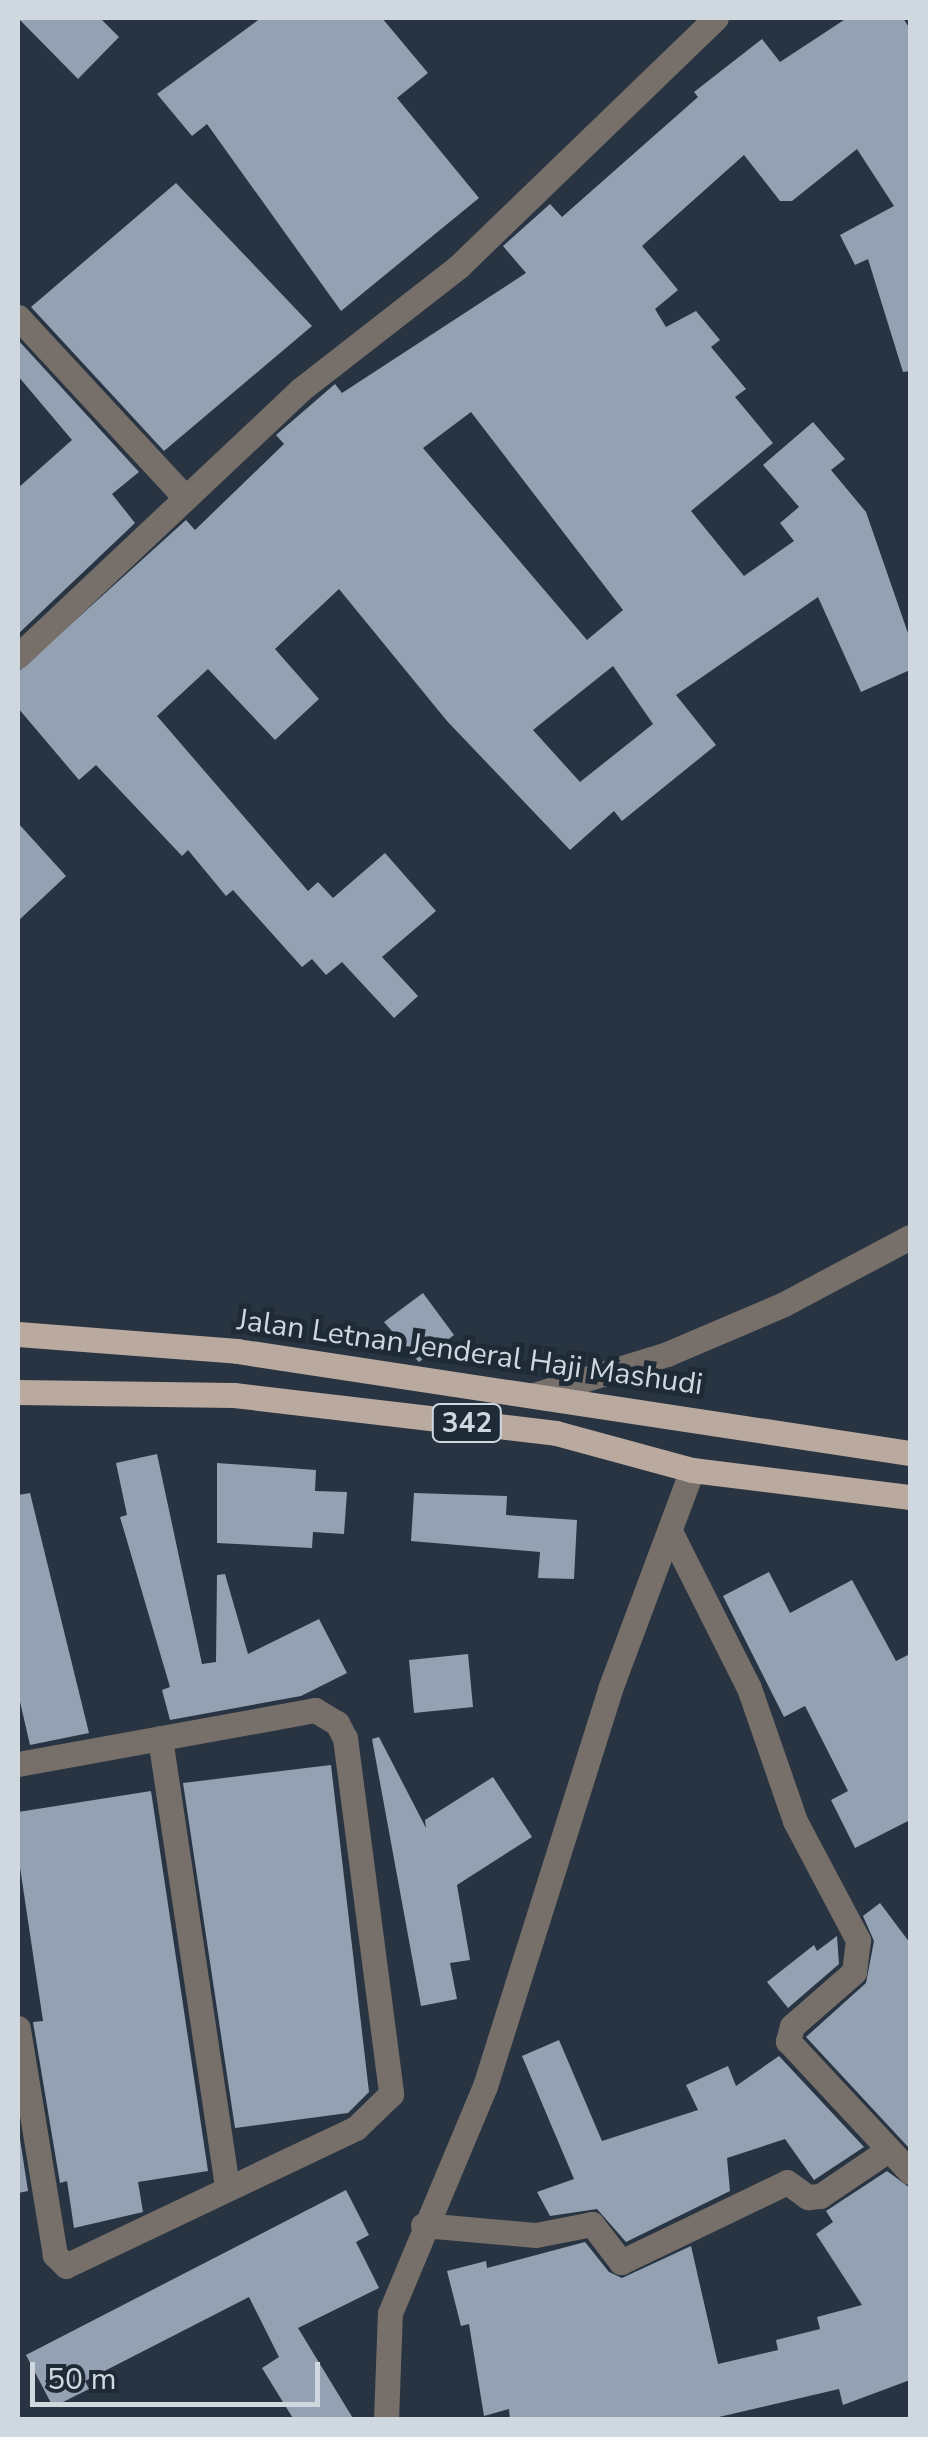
<!DOCTYPE html>
<style>
body{margin:0}
#map{position:relative;width:928px;height:2437px;overflow:hidden;background:#283441;font-family:"Nunito Sans",sans-serif}
div>[style]{position:absolute}
[style*='--x']{left:calc(var(--x)*1px);top:calc(var(--y)*1px);width:calc(var(--w)*1px);rotate:calc(var(--a)*1deg)}
.building>*{inset:0;background:#93a1b2}
.minor>*{height:25px;margin:-12.5px;padding:0 12.5px;transform-origin:12.5px;border-radius:12.5px;background:#776f6a}
.major>*{height:25px;margin:-12.5px;padding:0 12.5px;transform-origin:12.5px;border-radius:12.5px;background:#baa99f}
span{translate:-50% -50%;white-space:nowrap;text-align:center;line-height:1.15;-webkit-text-stroke:10px #1f2a37;paint-order:stroke}
.shield-label span{padding:2px 8px;background:#1f2a37;border:2px solid;border-radius:8px;-webkit-text-stroke-width:0}
.shield-label{font-size:28px;color:#cfd7df;font-weight:700}
.street-label{font-size:30px;color:#cfd7df}
.frame{position:absolute;inset:0;border:20px solid #cfd7df;pointer-events:none}
.scale{position:absolute;left:30px;top:2362px;width:290px;height:45px;box-sizing:border-box;border:5px solid #cfd7df;border-top:0;padding-left:12px;font-size:30px;line-height:35px;white-space:nowrap;color:#cfd7df;-webkit-text-stroke:8px #1f2a37;paint-order:stroke}
</style>
<div id="map">
<div class="building">
<i style="clip-path:polygon(18px 18px,100px 18px,119px 37px,78px 79px)"></i>
<i style="clip-path:polygon(261px 18px,382px 18px,428px 73px,397px 98px,479px 198px,341px 311px,207px 124px,192px 136px,157px 94px)"></i>
<i style="clip-path:polygon(evenodd,847px 18px,903px 18px,910px 29px,910px 371px,903px 372px,868px 259px,855px 265px,840px 235px,894px 206px,857px 149px,792px 201px,780px 201px,744px 155px,642px 246px,678px 290px,655px 309px,666px 327px,696px 311px,720px 340px,711px 347px,746px 389px,735px 397px,773px 443px,691px 511px,744px 576px,794px 541px,780px 523px,799px 507px,763px 465px,813px 422px,845px 459px,831px 470px,866px 512px,910px 639px,910px 670px,861px 692px,818px 597px,676px 695px,716px 745px,622px 821px,614px 811px,570px 850px,447px 721px,339px 589px,275px 649px,319px 699px,275px 740px,208px 669px,157px 716px,308px 891px,318px 882px,333px 898px,385px 853px,436px 911px,382px 957px,418px 996px,394px 1018px,342px 962px,326px 975px,312px 959px,302px 967px,233px 890px,226px 896px,188px 850px,182px 856px,96px 765px,79px 780px,18px 708px,18px 672px,186px 520px,195px 530px,284px 444px,276px 435px,335px 384px,342px 393px,526px 273px,503px 246px,550px 204px,562px 217px,698px 97px,694px 92px,762px 39px,780px 62px,847px 18px,471px 412px,623px 610px,587px 640px,423px 448px,471px 412px,847px 18px,613px 666px,653px 724px,580px 782px,533px 730px,613px 666px)"></i>
<i style="clip-path:polygon(176px 183px,312px 326px,164px 451px,31px 307px)"></i>
<i style="clip-path:polygon(18px 340px,139px 472px,112px 494px,135px 523px,18px 634px,18px 488px,72px 440px,18px 376px)"></i>
<i style="clip-path:polygon(18px 823px,66px 876px,18px 921px)"></i>
<i style="clip-path:polygon(423px 1293px,454px 1335px,419px 1362px,384px 1322px)"></i>
<i style="clip-path:polygon(157px 1454px,202px 1664px,216px 1662px,217px 1575px,225px 1574px,248px 1654px,319px 1619px,347px 1673px,301px 1696px,170px 1720px,162px 1690px,170px 1687px,120px 1517px,127px 1515px,116px 1463px)"></i>
<i style="clip-path:polygon(217px 1463px,316px 1470px,315px 1491px,347px 1492px,344px 1534px,313px 1532px,312px 1548px,217px 1543px)"></i>
<i style="clip-path:polygon(30px 1493px,89px 1733px,30px 1745px,18px 1693px,18px 1495px)"></i>
<i style="clip-path:polygon(414px 1493px,507px 1496px,506px 1515px,577px 1520px,574px 1579px,538px 1578px,540px 1552px,411px 1541px)"></i>
<i style="clip-path:polygon(769px 1572px,790px 1613px,852px 1580px,896px 1661px,910px 1654px,910px 1820px,855px 1848px,831px 1800px,848px 1791px,805px 1706px,784px 1717px,723px 1596px)"></i>
<i style="clip-path:polygon(468px 1654px,473px 1707px,414px 1713px,409px 1660px)"></i>
<i style="clip-path:polygon(379px 1737px,426px 1828px,425px 1820px,493px 1777px,532px 1837px,457px 1885px,470px 1960px,450px 1963px,457px 1999px,421px 2006px,372px 1739px)"></i>
<i style="clip-path:polygon(331px 1765px,369px 2092px,348px 2113px,235px 2128px,183px 1783px)"></i>
<i style="clip-path:polygon(151px 1791px,208px 2171px,138px 2182px,143px 2212px,74px 2228px,67px 2181px,60px 2183px,33px 2022px,43px 2021px,18px 1854px,18px 1812px)"></i>
<i style="clip-path:polygon(880px 1903px,910px 1943px,910px 2149px,806px 2037px,866px 1983px,874px 1941px,863px 1916px)"></i>
<i style="clip-path:polygon(837px 1936px,839px 1964px,788px 2008px,767px 1982px,814px 1945px,817px 1951px)"></i>
<i style="clip-path:polygon(559px 2040px,602px 2141px,698px 2110px,686px 2085px,728px 2066px,736px 2086px,779px 2056px,864px 2147px,814px 2180px,785px 2139px,727px 2158px,730px 2191px,626px 2242px,597px 2209px,550px 2216px,537px 2192px,574px 2179px,522px 2056px)"></i>
<i style="clip-path:polygon(18px 2126px,28px 2191px,18px 2193px)"></i>
<i style="clip-path:polygon(887px 2171px,910px 2188px,910px 2380px,843px 2405px,839px 2389px,706px 2420px,510px 2420px,509px 2409px,484px 2416px,469px 2324px,461px 2326px,447px 2271px,486px 2261px,487px 2268px,585px 2242px,609px 2272px,622px 2278px,691px 2246px,718px 2364px,778px 2350px,776px 2340px,820px 2329px,817px 2317px,862px 2305px,816px 2234px,833px 2222px,826px 2211px)"></i>
<i style="clip-path:polygon(346px 2190px,369px 2235px,356px 2242px,379px 2288px,298px 2328px,354px 2420px,294px 2420px,262px 2368px,279px 2357px,249px 2297px,85px 2381px,89px 2389px,53px 2407px,26px 2355px)"></i>
</div>
<div class="minor">
<i style="--x:18;--y:317;--w:241;--a:47.2"></i>
<i style="--x:18;--y:656;--w:388;--a:-43.3"></i>
<i style="--x:300;--y:390;--w:202;--a:-37.9"></i>
<i style="--x:459;--y:266;--w:357;--a:-44"></i>
<i style="--x:534;--y:1395;--w:139;--a:-17.1"></i>
<i style="--x:667;--y:1354;--w:127;--a:-23.1"></i>
<i style="--x:784;--y:1304;--w:143;--a:-28"></i>
<i style="--x:672;--y:1535;--w:171;--a:63.3"></i>
<i style="--x:749;--y:1688;--w:141;--a:70.9"></i>
<i style="--x:795;--y:1821;--w:135;--a:62.1"></i>
<i style="--x:858;--y:1940;--w:32;--a:97"></i>
<i style="--x:854;--y:1972;--w:82;--a:138.9"></i>
<i style="--x:792;--y:2026;--w:16;--a:105"></i>
<i style="--x:788;--y:2041;--w:179;--a:47"></i>
<i style="--x:160;--y:1738;--w:454;--a:81.5"></i>
<i style="--x:18;--y:1764;--w:302;--a:-10.3"></i>
<i style="--x:315;--y:1710;--w:26;--a:31"></i>
<i style="--x:337;--y:1723;--w:17;--a:62"></i>
<i style="--x:345;--y:1738;--w:359;--a:82.6"></i>
<i style="--x:391;--y:2094;--w:49;--a:135.8"></i>
<i style="--x:356;--y:2128;--w:321;--a:154.6"></i>
<i style="--x:66;--y:2266;--w:16;--a:-135"></i>
<i style="--x:55;--y:2255;--w:230;--a:-99.3"></i>
<i style="--x:423;--y:2225;--w:113;--a:5.1"></i>
<i style="--x:536;--y:2235;--w:57;--a:-11.1"></i>
<i style="--x:592;--y:2224;--w:48;--a:52.7"></i>
<i style="--x:621;--y:2262;--w:184;--a:-25.7"></i>
<i style="--x:787;--y:2182;--w:26;--a:36"></i>
<i style="--x:808;--y:2197;--w:12;--a:-5"></i>
<i style="--x:820;--y:2196;--w:82;--a:-34.1"></i>
<i style="--x:386;--y:2420;--w:107;--a:-87.9"></i>
<i style="--x:390;--y:2313;--w:246;--a:-67.3"></i>
<i style="--x:485;--y:2086;--w:416;--a:-72.5"></i>
<i style="--x:610;--y:1689;--w:234;--a:-69.5"></i>
</div>
<div class="major">
<i style="--x:18;--y:1334;--w:220;--a:4.4"></i>
<i style="--x:237;--y:1351;--w:681;--a:8.62"></i>
<i style="--x:18;--y:1392;--w:216;--a:0.8"></i>
<i style="--x:234;--y:1395;--w:324;--a:6.7"></i>
<i style="--x:556;--y:1433;--w:141;--a:15.2"></i>
<i style="--x:692;--y:1470;--w:220;--a:7.1"></i>
</div>
<div class="shield-label">
<span style="left:467px;top:1423px">342</span>
</div>
<div class="street-label">
<span style="left:470px;top:1353px;rotate:8deg">Jalan Letnan Jenderal Haji Mashudi</span>
</div>
<div class="frame"></div>
<div class="scale">50 m</div>
</div>
